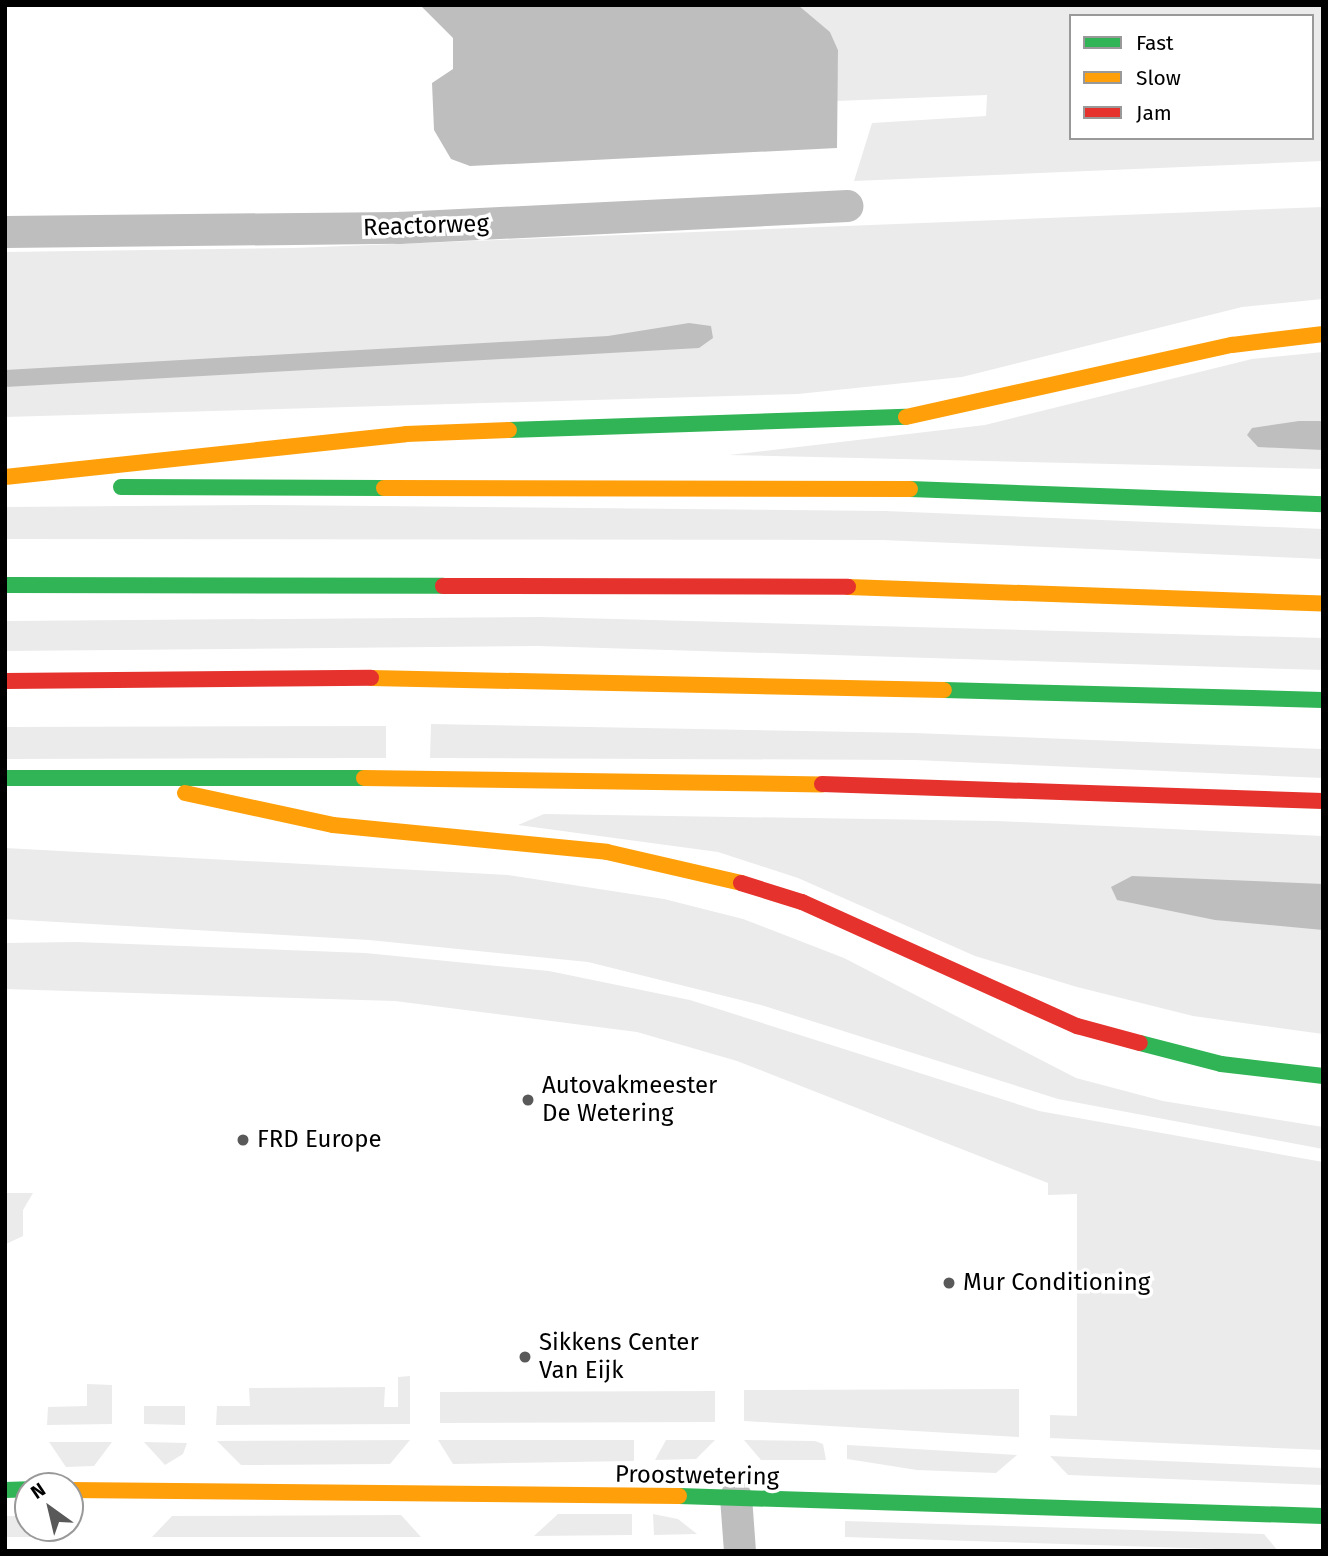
<!DOCTYPE html>
<style>
body{margin:0}
#map{position:relative;width:1328px;height:1556px;overflow:hidden;background:#fff;font-family:"Fira Sans",sans-serif}
div>[style]{position:absolute}
[style*='--x']{left:calc(var(--x)*1px);top:calc(var(--y)*1px);width:calc(var(--w)*1px);rotate:calc(var(--a)*1deg)}
.green>*{inset:0;background:#ebebeb}
.water>*{inset:0;background:#bebebe}
.street>*{height:32px;margin:-16px;padding:0 16px;transform-origin:16px;border-radius:16px;background:#bebebe}
.fast>*{height:16px;margin:-8px;padding:0 8px;transform-origin:8px;border-radius:8px;background:#30b455}
.slow>*{height:16px;margin:-8px;padding:0 8px;transform-origin:8px;border-radius:8px;background:#ff9f0a}
.jam>*{height:16px;margin:-8px;padding:0 8px;transform-origin:8px;border-radius:8px;background:#e5322d}
.dots>*{width:19px;height:19px;translate:-50% -50%;box-sizing:border-box;border:4px solid #fff;border-radius:50%}
span{translate:-50% -50%;white-space:nowrap;text-align:center;line-height:1.15;-webkit-text-stroke:7px #fff;paint-order:stroke}
.street-label{font-size:24px;color:#000}
.poi-label{font-size:24px;color:#000}
.left{translate:0 -50%;text-align:left}
.frame{position:absolute;inset:0;border:7px solid #000;pointer-events:none}
.legend{position:absolute;left:1069px;top:14px;width:245px;height:126px;box-sizing:border-box;background:#fff;border:2px solid #999;margin:0;padding:9px 12px;list-style:none;font-size:21px;color:#000}
.legend li{display:flex;align-items:center;gap:14px;height:35px}
.legend b{width:35px;border:2px solid #999}
.north{position:absolute;left:14px;top:1472px;width:70px;height:70px;box-sizing:border-box;background:#fff;border:2px solid #999;border-radius:50%;rotate:326deg;font-size:19px;font-weight:700;line-height:28px;text-align:center;color:#000}
.north::after{content:'';display:block;margin:auto;width:24px;height:32px;background:#595959;clip-path:polygon(50% 0,100% 100%,50% 72%,0 100%)}
</style>
<div id="map">
<div class="green">
<i style="clip-path:polygon(evenodd,798px 5px,1323px 5px,1323px 161px,854px 181px,872px 123px,986px 116px,987px 95px,836px 101px,838px 50px,830px 32px,798px 5px,1071px 16px,1312px 16px,1312px 138px,1071px 138px,1071px 16px)"></i>
<i style="clip-path:polygon(1323px 207px,1323px 299px,1242px 307px,962px 377px,798px 394px,5px 417px,5px 252px,294px 248px)"></i>
<i style="clip-path:polygon(1323px 352px,1323px 469px,729px 455px,985px 425px,1252px 359px)"></i>
<i style="clip-path:polygon(267px 505px,885px 511px,1323px 529px,1323px 559px,883px 540px,5px 539px,5px 507px)"></i>
<i style="clip-path:polygon(540px 617px,1323px 638px,1323px 670px,539px 646px,5px 651px,5px 621px)"></i>
<i style="clip-path:polygon(431px 724px,914px 733px,1323px 749px,1323px 778px,915px 760px,430px 758px)"></i>
<i style="clip-path:polygon(386px 726px,386px 758px,5px 759px,5px 727px)"></i>
<i style="clip-path:polygon(544px 814px,997px 821px,1323px 836px,1323px 1034px,1193px 1016px,1077px 987px,975px 956px,798px 878px,718px 852px,518px 825px)"></i>
<i style="clip-path:polygon(5px 848px,508px 875px,664px 899px,743px 919px,844px 958px,1076px 1078px,1163px 1101px,1323px 1127px,1323px 1149px,1058px 1099px,761px 1005px,588px 962px,369px 940px,5px 919px)"></i>
<i style="clip-path:polygon(76px 942px,365px 953px,549px 971px,690px 1000px,1039px 1111px,1323px 1162px,1323px 1450px,1050px 1438px,1050px 1415px,1077px 1416px,1077px 1194px,1048px 1195px,1048px 1183px,737px 1061px,637px 1032px,395px 1001px,5px 989px,5px 943px)"></i>
<i style="clip-path:polygon(5px 1193px,33px 1193px,23px 1210px,23px 1236px,6px 1244px)"></i>
<i style="clip-path:polygon(410px 1376px,410px 1424px,216px 1425px,217px 1406px,250px 1406px,249px 1388px,385px 1387px,384px 1407px,398px 1407px,398px 1377px)"></i>
<i style="clip-path:polygon(87px 1384px,112px 1385px,112px 1424px,47px 1425px,48px 1407px,87px 1406px)"></i>
<i style="clip-path:polygon(1019px 1389px,1019px 1437px,744px 1421px,744px 1390px)"></i>
<i style="clip-path:polygon(715px 1391px,715px 1422px,440px 1423px,440px 1392px)"></i>
<i style="clip-path:polygon(144px 1406px,185px 1406px,185px 1425px,144px 1424px)"></i>
<i style="clip-path:polygon(410px 1440px,390px 1464px,241px 1465px,217px 1441px)"></i>
<i style="clip-path:polygon(438px 1440px,634px 1440px,634px 1461px,453px 1464px)"></i>
<i style="clip-path:polygon(666px 1440px,715px 1440px,696px 1459px,655px 1460px)"></i>
<i style="clip-path:polygon(744px 1440px,815px 1441px,823px 1444px,826px 1460px,761px 1460px)"></i>
<i style="clip-path:polygon(49px 1442px,112px 1442px,94px 1466px,66px 1467px)"></i>
<i style="clip-path:polygon(144px 1442px,187px 1443px,183px 1454px,165px 1465px)"></i>
<i style="clip-path:polygon(847px 1445px,1017px 1455px,996px 1473px,917px 1470px,847px 1459px)"></i>
<i style="clip-path:polygon(1050px 1456px,1323px 1468px,1323px 1485px,1068px 1475px)"></i>
<i style="clip-path:polygon(558px 1514px,632px 1514px,632px 1535px,534px 1536px)"></i>
<i style="clip-path:polygon(653px 1514px,678px 1519px,697px 1534px,654px 1535px)"></i>
<i style="clip-path:polygon(401px 1515px,421px 1537px,152px 1537px,172px 1516px)"></i>
<i style="clip-path:polygon(5px 1516px,28px 1516px,28px 1528px,59px 1528px,63px 1537px,5px 1537px)"></i>
<i style="clip-path:polygon(845px 1521px,1264px 1534px,1278px 1551px,845px 1537px)"></i>
</div>
<div class="water">
<i style="clip-path:polygon(420px 5px,798px 5px,830px 32px,838px 50px,837px 148px,470px 166px,451px 159px,434px 130px,432px 83px,453px 69px,453px 38px)"></i>
<i style="clip-path:polygon(689px 323px,711px 326px,713px 338px,699px 348px,5px 387px,5px 370px,608px 336px)"></i>
<i style="clip-path:polygon(1299px 421px,1323px 421px,1323px 450px,1258px 447px,1247px 435px,1252px 428px)"></i>
<i style="clip-path:polygon(1132px 876px,1323px 884px,1323px 930px,1215px 920px,1117px 900px,1111px 887px)"></i>
</div>
<div class="street">
<i style="--x:5;--y:232;--w:394;--a:-0.6"></i>
<i style="--x:399;--y:228;--w:449;--a:-2.8"></i>
<i style="--x:736;--y:1497;--w:54;--a:85.8"></i>
</div>
<div class="fast">
<i style="--x:509;--y:430;--w:397;--a:-1.9"></i>
<i style="--x:121;--y:487;--w:263;--a:0.2"></i>
<i style="--x:910;--y:489;--w:413;--a:2.1"></i>
<i style="--x:5;--y:585;--w:438;--a:0.1"></i>
<i style="--x:944;--y:690;--w:379;--a:1.5"></i>
<i style="--x:5;--y:778;--w:359;--a:0"></i>
<i style="--x:1140;--y:1043;--w:84;--a:14.5"></i>
<i style="--x:1221;--y:1064;--w:103;--a:6.7"></i>
<i style="--x:5;--y:1490;--w:23;--a:-2"></i>
<i style="--x:679;--y:1496;--w:644;--a:1.78"></i>
</div>
<div class="slow">
<i style="--x:906;--y:417;--w:334;--a:-12.5"></i>
<i style="--x:1232;--y:345;--w:92;--a:-6.9"></i>
<i style="--x:5;--y:477;--w:403;--a:-6.1"></i>
<i style="--x:406;--y:434;--w:103;--a:-2.2"></i>
<i style="--x:384;--y:488;--w:526;--a:0.11"></i>
<i style="--x:848;--y:587;--w:475;--a:2"></i>
<i style="--x:371;--y:678;--w:573;--a:1.2"></i>
<i style="--x:364;--y:778;--w:458;--a:0.8"></i>
<i style="--x:185;--y:793;--w:151;--a:12.2"></i>
<i style="--x:333;--y:825;--w:275;--a:5.6"></i>
<i style="--x:607;--y:852;--w:138;--a:13"></i>
<i style="--x:70;--y:1490;--w:609;--a:0.56"></i>
</div>
<div class="jam">
<i style="--x:443;--y:586;--w:405;--a:0.1"></i>
<i style="--x:5;--y:681;--w:366;--a:-0.5"></i>
<i style="--x:822;--y:784;--w:501;--a:1.94"></i>
<i style="--x:741;--y:883;--w:64;--a:17.3"></i>
<i style="--x:802;--y:902;--w:302;--a:24.3"></i>
<i style="--x:1077;--y:1026;--w:65;--a:15.1"></i>
</div>
<div class="dots">
<i style="left:528px;top:1100px;background:#595959"></i>
<i style="left:243px;top:1140px;background:#595959"></i>
<i style="left:949px;top:1283px;background:#595959"></i>
<i style="left:525px;top:1357px;background:#595959"></i>
</div>
<div class="street-label">
<span style="left:426px;top:226px;rotate:-2deg">Reactorweg</span>
<span style="left:697px;top:1476px;rotate:1deg">Proostwetering</span>
</div>
<div class="poi-label">
<span class="left" style="left:542px;top:1100px">Autovakmeester<br>De Wetering</span>
<span class="left" style="left:257px;top:1140px">FRD Europe</span>
<span class="left" style="left:963px;top:1283px">Mur Conditioning</span>
<span class="left" style="left:539px;top:1357px">Sikkens Center<br>Van Eijk</span>
</div>
<div class="frame"></div>
<ul class="legend">
<li><b style="height:9px;background:#30b455"></b>Fast</li>
<li><b style="height:9px;background:#ff9f0a"></b>Slow</li>
<li><b style="height:9px;background:#e5322d"></b>Jam</li>
</ul>
<div class="north">N</div>
</div>
